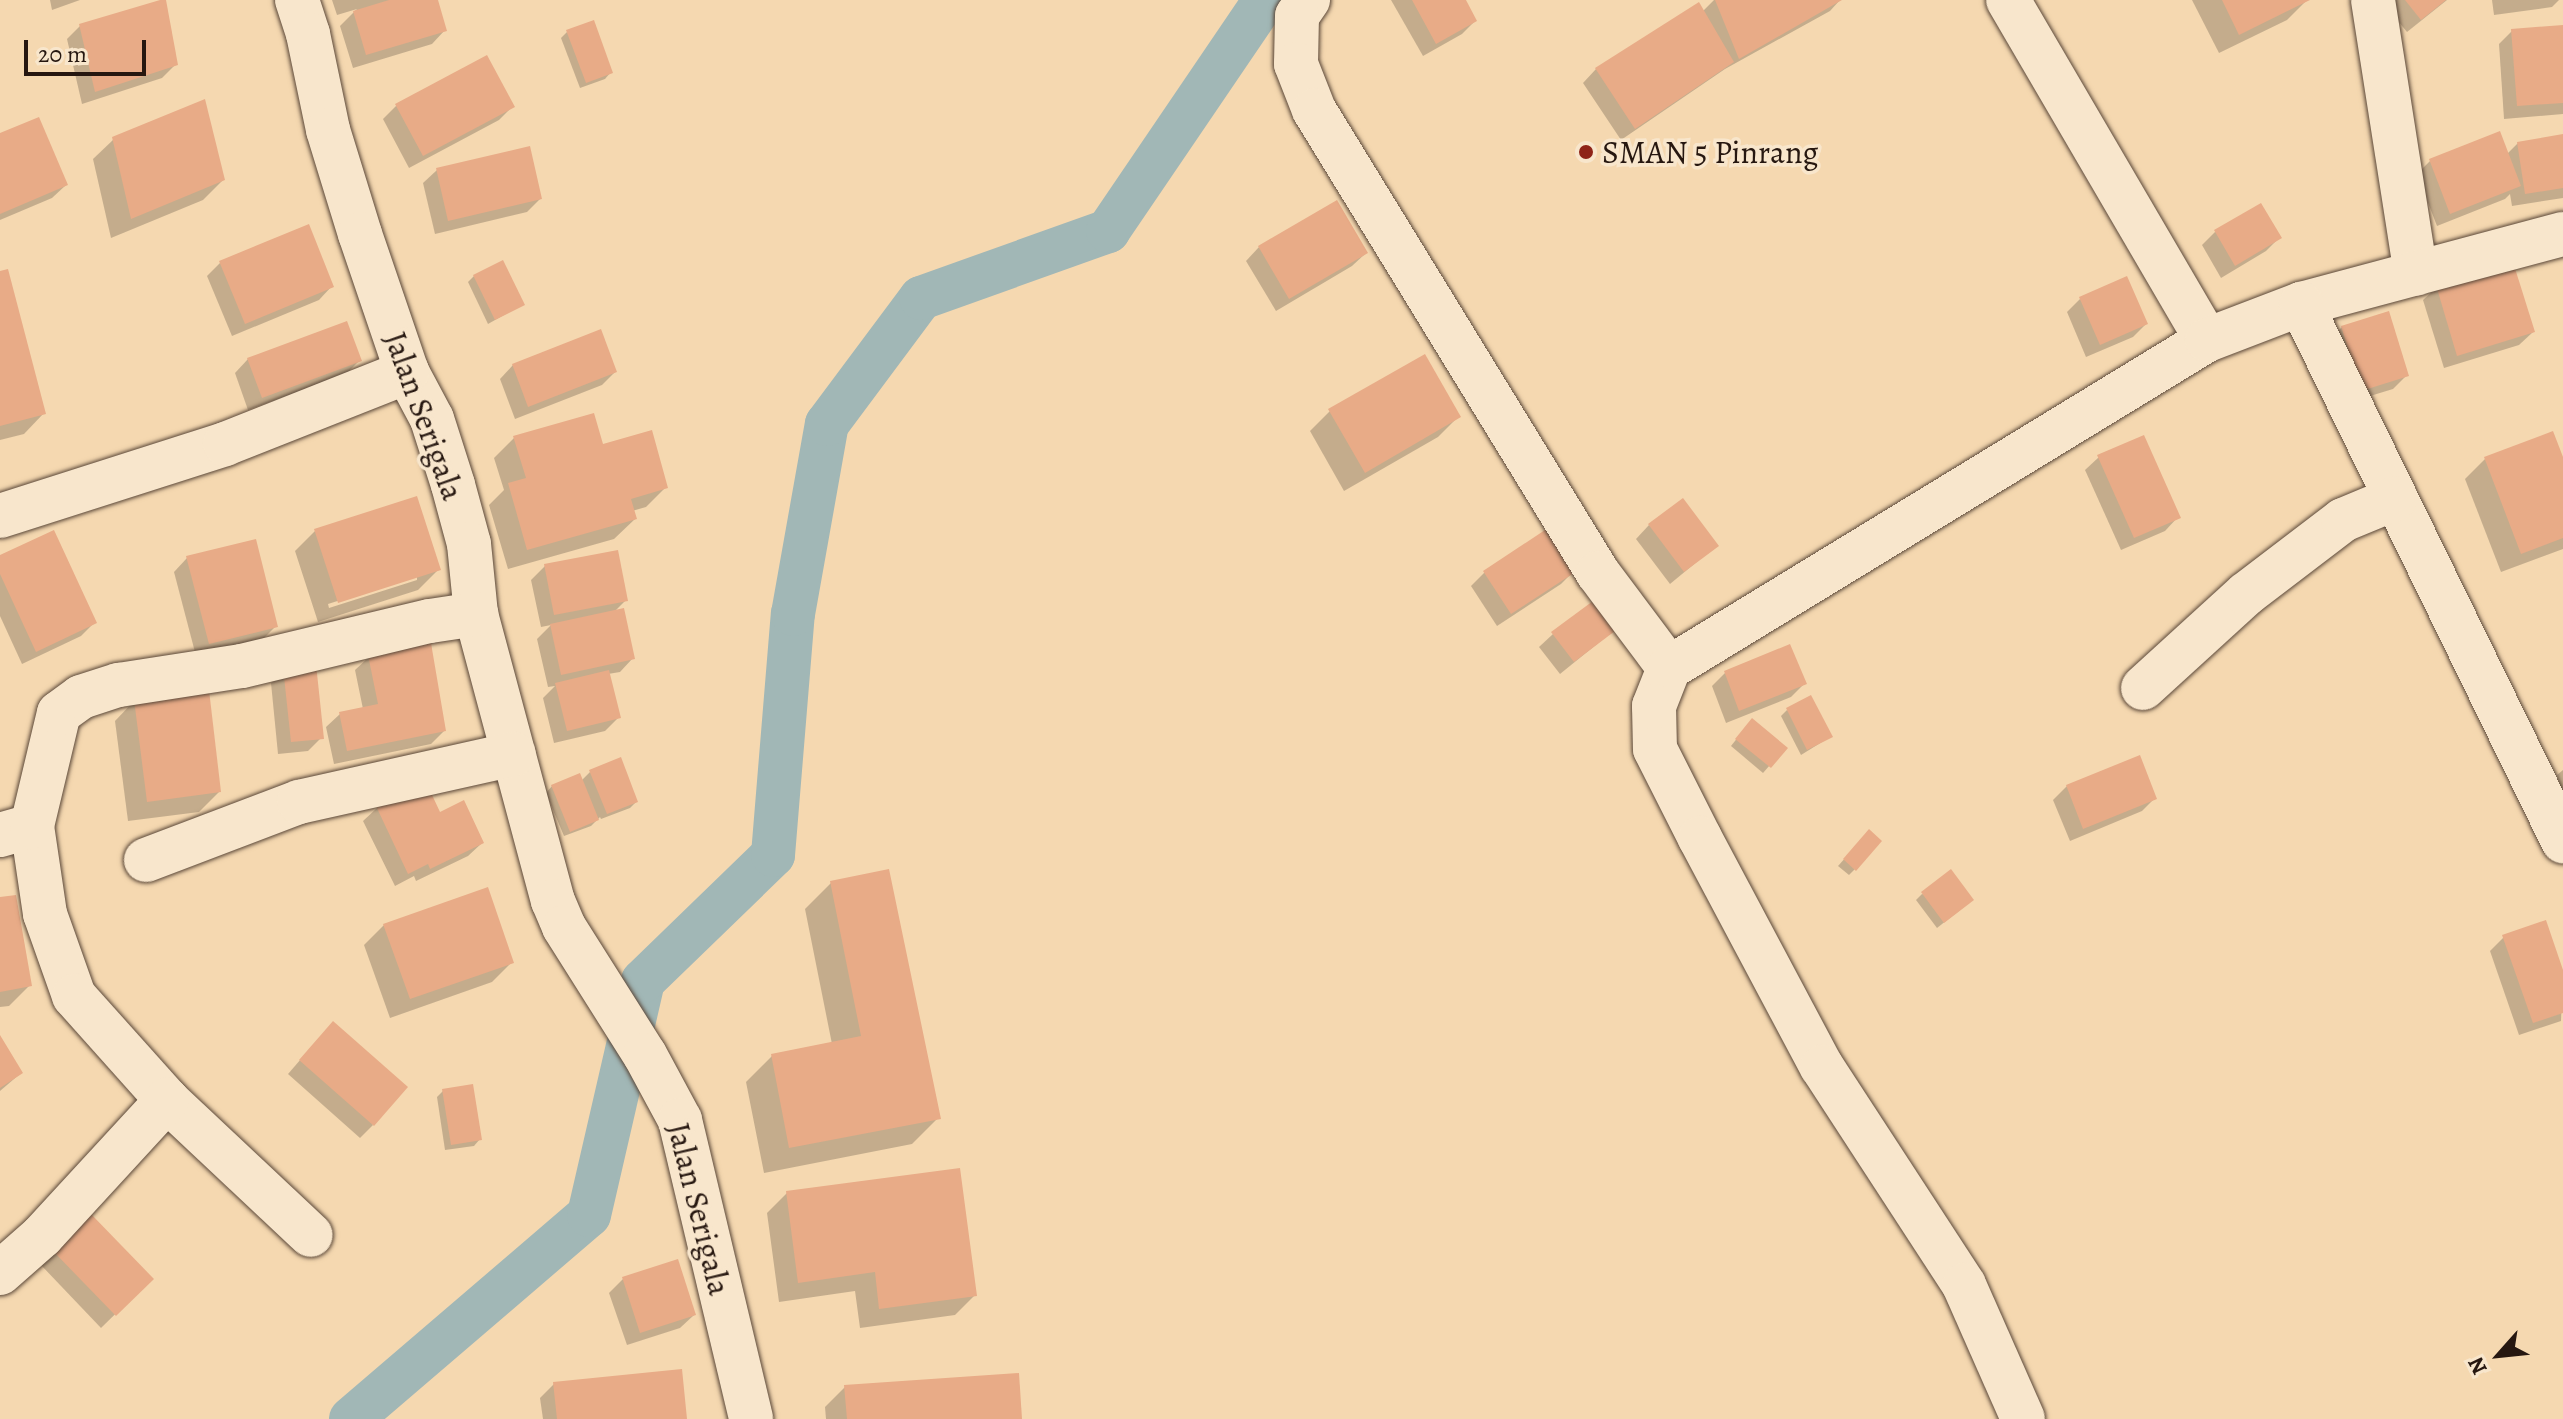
<!DOCTYPE html>
<style>
body{margin:0}
#map{position:relative;width:2563px;height:1419px;overflow:hidden;background:#f5d8b0;font-family:Alegreya,serif}
div>[style]{position:absolute}
[style*='--x']{left:calc(var(--x)*1px);top:calc(var(--y)*1px);width:calc(var(--w)*1px);rotate:calc(var(--a)*1deg)}
.shadow>*{inset:0;background:#0003}
.canal>*{height:44px;margin:-22px;padding:0 22px;transform-origin:22px;border-radius:22px;background:#a1b7b6}
.building>*{inset:0;background:#e8ab87}
.roads{filter:drop-shadow(0 0 2px #5a4738) drop-shadow(0 0 2px #5a4738)}
.minor>*{height:44px;margin:-22px;padding:0 22px;transform-origin:22px;border-radius:22px;background:#f8e6cc}
.dots>*{width:22px;height:22px;translate:-50% -50%;box-sizing:border-box;border:4px solid #f8e6cc;border-radius:50%}
span{translate:-50% -50%;white-space:nowrap;text-align:center;line-height:1.15;-webkit-text-stroke:7px #f8e6cc;paint-order:stroke}
.poi-label{font-size:32px;color:#261710}
.left{translate:0 -50%;text-align:left}
.street-label{font-size:32px;color:#261710}
.north{position:absolute;left:2459px;top:1315px;width:80px;height:80px;-webkit-text-stroke:6px #f8e6cc;paint-order:stroke;rotate:243deg;font-size:22px;font-weight:700;line-height:32px;text-align:center;color:#261710}
.north::after{content:'';display:block;margin:auto;width:28px;height:36px;background:#261710;clip-path:polygon(50% 0,100% 100%,50% 72%,0 100%)}
.scale{position:absolute;left:24px;top:40px;width:122px;height:36px;box-sizing:border-box;border:4px solid #261710;border-top:0;padding-left:10px;font-size:24px;line-height:28px;white-space:nowrap;color:#261710;-webkit-text-stroke:6px #f8e6cc;paint-order:stroke}
</style>
<div id="map">
<div class="shadow">
<i style="clip-path:polygon(50px 0,80px 0,52px 10px)"></i>
<i style="clip-path:polygon(332px 0,436px 0,445px 30px,432px 44px,353px 68px,340px 26px,357px 9px,337px 15px)"></i>
<i style="clip-path:polygon(1391px 0,1463px 0,1475px 21px,1462px 34px,1423px 56px)"></i>
<i style="clip-path:polygon(1714px 0,1840px 0,1830px 11px,1725px 69px,1621px 140px,1583px 83px,1596px 69px,1703px 11px)"></i>
<i style="clip-path:polygon(2192px 0,2307px 0,2287px 20px,2219px 53px)"></i>
<i style="clip-path:polygon(2381px 0,2447px 0,2407px 32px)"></i>
<i style="clip-path:polygon(2492px 0,2559px 0,2552px 7px,2494px 15px)"></i>
<i style="clip-path:polygon(80px 26px,176px 64px,162px 78px,82px 104px,67px 39px)"></i>
<i style="clip-path:polygon(2563px 27px,2563px 114px,2504px 119px,2499px 44px,2512px 31px)"></i>
<i style="clip-path:polygon(567px 32px,611px 72px,605px 79px,580px 88px,561px 38px)"></i>
<i style="clip-path:polygon(486px 58px,512px 107px,499px 120px,409px 168px,383px 119px,396px 106px)"></i>
<i style="clip-path:polygon(0 136px,66px 185px,52px 198px,0 220px)"></i>
<i style="clip-path:polygon(2563px 136px,2563px 198px,2512px 206px,2510px 194px,2505px 199px,2437px 226px,2417px 174px,2430px 161px,2506px 155px,2518px 143px)"></i>
<i style="clip-path:polygon(114px 139px,223px 180px,203px 200px,111px 238px,93px 159px)"></i>
<i style="clip-path:polygon(437px 170px,540px 199px,527px 212px,435px 234px,423px 183px)"></i>
<i style="clip-path:polygon(2215px 232px,2279px 238px,2266px 251px,2221px 278px,2202px 245px)"></i>
<i style="clip-path:polygon(1259px 247px,1366px 253px,1352px 266px,1276px 311px,1246px 261px)"></i>
<i style="clip-path:polygon(220px 263px,332px 286px,319px 300px,232px 336px,207px 276px)"></i>
<i style="clip-path:polygon(0 273px,44px 413px,24px 434px,0 440px)"></i>
<i style="clip-path:polygon(474px 276px,523px 304px,488px 324px,468px 282px)"></i>
<i style="clip-path:polygon(2437px 287px,2533px 332px,2519px 345px,2444px 368px,2423px 300px)"></i>
<i style="clip-path:polygon(2080px 299px,2146px 324px,2133px 337px,2086px 357px,2067px 312px)"></i>
<i style="clip-path:polygon(2342px 327px,2407px 375px,2393px 389px,2347px 403px,2328px 341px)"></i>
<i style="clip-path:polygon(248px 359px,359px 361px,346px 374px,248px 410px,235px 373px)"></i>
<i style="clip-path:polygon(513px 365px,615px 372px,602px 385px,515px 419px,500px 379px)"></i>
<i style="clip-path:polygon(1330px 411px,1458px 417px,1438px 437px,1344px 491px,1310px 431px)"></i>
<i style="clip-path:polygon(514px 438px,602px 447px,666px 487px,646px 507px,632px 511px,635px 519px,614px 539px,508px 569px,489px 505px,504px 490px,494px 458px)"></i>
<i style="clip-path:polygon(2099px 457px,2178px 517px,2165px 531px,2121px 550px,2085px 470px)"></i>
<i style="clip-path:polygon(2485px 459px,2563px 463px,2563px 549px,2501px 572px,2465px 479px)"></i>
<i style="clip-path:polygon(1649px 525px,1716px 546px,1670px 584px,1636px 539px)"></i>
<i style="clip-path:polygon(evenodd,315px 531px,438px 570px,418px 590px,318px 622px,295px 551px,315px 531px,417px 576px,417px 580px,329px 608px,328px 604px,417px 576px)"></i>
<i style="clip-path:polygon(1548px 531px,1574px 571px,1561px 584px,1497px 626px,1471px 586px,1484px 573px)"></i>
<i style="clip-path:polygon(0 557px,94px 623px,81px 636px,22px 664px,0 616px)"></i>
<i style="clip-path:polygon(187px 558px,276px 626px,262px 640px,196px 656px,174px 572px)"></i>
<i style="clip-path:polygon(545px 566px,626px 600px,614px 612px,633px 658px,620px 672px,608px 674px,618px 718px,605px 731px,554px 743px,543px 698px,555px 686px,548px 687px,537px 639px,551px 625px,541px 627px,531px 580px)"></i>
<i style="clip-path:polygon(1613px 631px,1560px 674px,1539px 647px,1553px 634px)"></i>
<i style="clip-path:polygon(369px 657px,444px 731px,431px 744px,334px 764px,326px 727px,340px 714px,363px 709px,355px 670px)"></i>
<i style="clip-path:polygon(284px 669px,321px 738px,308px 751px,278px 754px,271px 683px)"></i>
<i style="clip-path:polygon(1725px 673px,1804px 684px,1791px 697px,1726px 723px,1712px 686px)"></i>
<i style="clip-path:polygon(135px 700px,219px 792px,199px 812px,128px 821px,115px 721px)"></i>
<i style="clip-path:polygon(1787px 710px,1830px 737px,1801px 755px,1781px 716px)"></i>
<i style="clip-path:polygon(1746px 727px,1785px 748px,1763px 773px,1731px 746px)"></i>
<i style="clip-path:polygon(2563px 770px,2563px 795px,2557px 775px)"></i>
<i style="clip-path:polygon(590px 772px,636px 802px,630px 808px,601px 819px,600px 817px,591px 826px,564px 836px,546px 793px,552px 786px,581px 781px)"></i>
<i style="clip-path:polygon(425px 784px,439px 815px,482px 843px,468px 856px,416px 881px,414px 876px,395px 886px,363px 821px,377px 808px)"></i>
<i style="clip-path:polygon(2067px 786px,2155px 798px,2142px 811px,2070px 841px,2053px 800px)"></i>
<i style="clip-path:polygon(1863px 838px,1855px 869px,1849px 875px,1838px 866px)"></i>
<i style="clip-path:polygon(831px 883px,938px 1118px,912px 1144px,764px 1173px,746px 1082px,772px 1056px,832px 1044px,805px 909px)"></i>
<i style="clip-path:polygon(1922px 894px,1965px 906px,1937px 928px,1916px 900px)"></i>
<i style="clip-path:polygon(0 899px,29px 986px,9px 1006px,0 1007px)"></i>
<i style="clip-path:polygon(384px 925px,512px 962px,492px 982px,390px 1018px,364px 945px)"></i>
<i style="clip-path:polygon(2504px 937px,2563px 976px,2561px 1021px,2519px 1035px,2490px 951px)"></i>
<i style="clip-path:polygon(320px 1037px,373px 1125px,360px 1138px,288px 1074px)"></i>
<i style="clip-path:polygon(0 1039px,21px 1073px,0 1091px)"></i>
<i style="clip-path:polygon(443px 1091px,480px 1139px,474px 1146px,445px 1150px,437px 1097px)"></i>
<i style="clip-path:polygon(787px 1193px,975px 1295px,955px 1315px,860px 1328px,855px 1291px,779px 1302px,767px 1213px)"></i>
<i style="clip-path:polygon(90px 1216px,151px 1279px,101px 1328px,40px 1264px)"></i>
<i style="clip-path:polygon(623px 1279px,694px 1315px,680px 1328px,627px 1345px,609px 1293px)"></i>
<i style="clip-path:polygon(554px 1384px,685px 1419px,543px 1419px,540px 1398px)"></i>
<i style="clip-path:polygon(845px 1387px,1020px 1419px,826px 1419px,825px 1407px)"></i>
</div>
<div class="canal">
<i style="--x:351;--y:1419;--w:313;--a:-40.6"></i>
<i style="--x:589;--y:1215;--w:240;--a:-77"></i>
<i style="--x:643;--y:981;--w:181;--a:-44.1"></i>
<i style="--x:773;--y:855;--w:242;--a:-85.3"></i>
<i style="--x:793;--y:614;--w:193;--a:-79.9"></i>
<i style="--x:827;--y:424;--w:157;--a:-53.3"></i>
<i style="--x:921;--y:298;--w:199;--a:-19.7"></i>
<i style="--x:1108;--y:231;--w:279;--a:-55.8"></i>
</div>
<div class="building">
<i style="clip-path:polygon(160px 0,166px 0,178px 65px,95px 92px,79px 24px)"></i>
<i style="clip-path:polygon(389px 0,438px 0,447px 31px,366px 55px,353px 11px)"></i>
<i style="clip-path:polygon(1412px 0,1466px 0,1477px 21px,1436px 44px)"></i>
<i style="clip-path:polygon(1715px 0,1842px 0,1739px 59px)"></i>
<i style="clip-path:polygon(2222px 0,2310px 0,2239px 35px)"></i>
<i style="clip-path:polygon(2405px 0,2446px 0,2421px 20px)"></i>
<i style="clip-path:polygon(1699px 2px,1734px 62px,1635px 129px,1595px 68px)"></i>
<i style="clip-path:polygon(594px 20px,613px 73px,586px 83px,566px 30px)"></i>
<i style="clip-path:polygon(2563px 25px,2563px 103px,2517px 106px,2511px 29px)"></i>
<i style="clip-path:polygon(487px 55px,515px 107px,423px 156px,395px 104px)"></i>
<i style="clip-path:polygon(205px 99px,225px 180px,131px 219px,112px 137px)"></i>
<i style="clip-path:polygon(39px 117px,68px 185px,0 214px,0 133px)"></i>
<i style="clip-path:polygon(2500px 131px,2521px 186px,2450px 214px,2429px 159px)"></i>
<i style="clip-path:polygon(2563px 134px,2563px 188px,2525px 194px,2517px 142px)"></i>
<i style="clip-path:polygon(530px 146px,542px 199px,448px 221px,436px 168px)"></i>
<i style="clip-path:polygon(1337px 200px,1368px 253px,1289px 299px,1258px 246px)"></i>
<i style="clip-path:polygon(2261px 203px,2282px 238px,2235px 266px,2214px 230px)"></i>
<i style="clip-path:polygon(309px 224px,334px 287px,245px 324px,219px 261px)"></i>
<i style="clip-path:polygon(503px 260px,525px 305px,495px 320px,473px 275px)"></i>
<i style="clip-path:polygon(2513px 262px,2535px 332px,2457px 356px,2436px 285px)"></i>
<i style="clip-path:polygon(8px 269px,46px 414px,0 426px,0 271px)"></i>
<i style="clip-path:polygon(2127px 276px,2148px 324px,2100px 345px,2079px 297px)"></i>
<i style="clip-path:polygon(2389px 311px,2409px 376px,2361px 391px,2341px 326px)"></i>
<i style="clip-path:polygon(347px 321px,362px 361px,262px 398px,247px 358px)"></i>
<i style="clip-path:polygon(601px 329px,617px 372px,528px 407px,512px 364px)"></i>
<i style="clip-path:polygon(1425px 354px,1461px 417px,1365px 473px,1328px 409px)"></i>
<i style="clip-path:polygon(594px 413px,603px 444px,652px 430px,668px 488px,631px 499px,637px 519px,527px 550px,508px 483px,526px 478px,513px 436px)"></i>
<i style="clip-path:polygon(2553px 431px,2563px 457px,2563px 538px,2521px 554px,2484px 457px)"></i>
<i style="clip-path:polygon(2144px 435px,2181px 518px,2134px 538px,2097px 455px)"></i>
<i style="clip-path:polygon(417px 496px,441px 570px,338px 603px,314px 529px)"></i>
<i style="clip-path:polygon(1683px 498px,1719px 546px,1684px 572px,1648px 524px)"></i>
<i style="clip-path:polygon(1548px 528px,1577px 571px,1511px 614px,1483px 571px)"></i>
<i style="clip-path:polygon(54px 530px,97px 623px,36px 652px,0 574px,0 555px)"></i>
<i style="clip-path:polygon(256px 539px,278px 627px,209px 644px,186px 556px)"></i>
<i style="clip-path:polygon(618px 550px,628px 601px,554px 615px,544px 564px)"></i>
<i style="clip-path:polygon(1593px 601px,1615px 631px,1574px 662px,1551px 632px)"></i>
<i style="clip-path:polygon(624px 608px,635px 659px,561px 675px,550px 624px)"></i>
<i style="clip-path:polygon(431px 643px,446px 731px,347px 751px,339px 712px,378px 704px,368px 655px)"></i>
<i style="clip-path:polygon(1790px 644px,1807px 684px,1739px 711px,1724px 671px)"></i>
<i style="clip-path:polygon(316px 664px,324px 739px,291px 742px,283px 667px)"></i>
<i style="clip-path:polygon(609px 670px,621px 718px,567px 731px,555px 683px)"></i>
<i style="clip-path:polygon(209px 690px,221px 792px,147px 802px,134px 699px)"></i>
<i style="clip-path:polygon(1811px 695px,1833px 737px,1807px 750px,1786px 708px)"></i>
<i style="clip-path:polygon(1752px 718px,1788px 748px,1771px 768px,1735px 739px)"></i>
<i style="clip-path:polygon(2140px 755px,2157px 799px,2083px 829px,2066px 785px)"></i>
<i style="clip-path:polygon(621px 757px,638px 802px,607px 814px,589px 770px)"></i>
<i style="clip-path:polygon(580px 773px,599px 820px,570px 832px,551px 785px)"></i>
<i style="clip-path:polygon(426px 782px,440px 812px,464px 800px,484px 843px,430px 869px,428px 864px,408px 874px,376px 806px)"></i>
<i style="clip-path:polygon(1869px 829px,1882px 841px,1856px 871px,1843px 859px)"></i>
<i style="clip-path:polygon(889px 869px,941px 1119px,789px 1148px,771px 1054px,861px 1036px,830px 881px)"></i>
<i style="clip-path:polygon(1951px 869px,1974px 900px,1944px 923px,1921px 892px)"></i>
<i style="clip-path:polygon(488px 887px,514px 963px,410px 999px,383px 924px)"></i>
<i style="clip-path:polygon(16px 895px,32px 986px,0 992px,0 897px)"></i>
<i style="clip-path:polygon(2546px 920px,2563px 970px,2563px 1013px,2533px 1023px,2502px 935px)"></i>
<i style="clip-path:polygon(333px 1021px,408px 1087px,374px 1126px,299px 1060px)"></i>
<i style="clip-path:polygon(0 1035px,23px 1073px,0 1088px)"></i>
<i style="clip-path:polygon(473px 1084px,482px 1140px,451px 1145px,442px 1089px)"></i>
<i style="clip-path:polygon(960px 1168px,977px 1296px,879px 1309px,875px 1272px,798px 1283px,786px 1191px)"></i>
<i style="clip-path:polygon(90px 1213px,154px 1279px,116px 1316px,52px 1250px)"></i>
<i style="clip-path:polygon(678px 1259px,696px 1315px,640px 1333px,622px 1277px)"></i>
<i style="clip-path:polygon(682px 1369px,687px 1419px,557px 1419px,553px 1382px)"></i>
<i style="clip-path:polygon(1019px 1373px,1022px 1419px,847px 1419px,844px 1385px)"></i>
</div>
<div class="roads">
<div class="minor">
<i style="--x:297;--y:0;--w:36;--a:72"></i>
<i style="--x:308;--y:34;--w:98;--a:78.2"></i>
<i style="--x:328;--y:130;--w:109;--a:72.9"></i>
<i style="--x:360;--y:234;--w:146;--a:71.2"></i>
<i style="--x:407;--y:372;--w:53;--a:62"></i>
<i style="--x:432;--y:419;--w:69;--a:72.3"></i>
<i style="--x:453;--y:485;--w:61;--a:74.8"></i>
<i style="--x:469;--y:544;--w:70;--a:84.3"></i>
<i style="--x:476;--y:614;--w:297;--a:75"></i>
<i style="--x:553;--y:901;--w:28;--a:67"></i>
<i style="--x:564;--y:927;--w:151;--a:57.7"></i>
<i style="--x:645;--y:1055;--w:74;--a:61.7"></i>
<i style="--x:680;--y:1120;--w:307;--a:76.6"></i>
<i style="--x:1308;--y:0;--w:19;--a:125"></i>
<i style="--x:1297;--y:16;--w:48;--a:91.2"></i>
<i style="--x:1296;--y:64;--w:49;--a:68.6"></i>
<i style="--x:1314;--y:110;--w:543;--a:58.48"></i>
<i style="--x:1598;--y:573;--w:119;--a:53.2"></i>
<i style="--x:2008;--y:0;--w:394;--a:59.7"></i>
<i style="--x:2207;--y:340;--w:630;--a:148.63"></i>
<i style="--x:1669;--y:668;--w:41;--a:111.5"></i>
<i style="--x:1654;--y:706;--w:43;--a:88.7"></i>
<i style="--x:1655;--y:749;--w:100;--a:63.2"></i>
<i style="--x:1700;--y:838;--w:259;--a:62"></i>
<i style="--x:1822;--y:1067;--w:260;--a:56.9"></i>
<i style="--x:1964;--y:1285;--w:146;--a:66.2"></i>
<i style="--x:2373;--y:0;--w:277;--a:81.1"></i>
<i style="--x:2301;--y:304;--w:271;--a:-15"></i>
<i style="--x:2207;--y:340;--w:101;--a:-21"></i>
<i style="--x:2301;--y:304;--w:598;--a:63.99"></i>
<i style="--x:0;--y:516;--w:236;--a:-17.7"></i>
<i style="--x:225;--y:444;--w:196;--a:-21.6"></i>
<i style="--x:2143;--y:688;--w:139;--a:-42.4"></i>
<i style="--x:2246;--y:594;--w:122;--a:-37.3"></i>
<i style="--x:2343;--y:520;--w:57;--a:-22.5"></i>
<i style="--x:32;--y:826;--w:89;--a:81.6"></i>
<i style="--x:45;--y:914;--w:87;--a:70.5"></i>
<i style="--x:74;--y:996;--w:140;--a:48.2"></i>
<i style="--x:167;--y:1100;--w:197;--a:43.2"></i>
<i style="--x:0;--y:835;--w:33;--a:-16"></i>
<i style="--x:32;--y:826;--w:116;--a:-76.6"></i>
<i style="--x:59;--y:713;--w:27;--a:-36"></i>
<i style="--x:81;--y:697;--w:40;--a:-18"></i>
<i style="--x:119;--y:685;--w:124;--a:-8.8"></i>
<i style="--x:242;--y:666;--w:193;--a:-13.5"></i>
<i style="--x:430;--y:621;--w:47;--a:-8.7"></i>
<i style="--x:146;--y:860;--w:164;--a:-20.8"></i>
<i style="--x:299;--y:802;--w:220;--a:-12.6"></i>
<i style="--x:0;--y:1273;--w:56;--a:-41.4"></i>
<i style="--x:42;--y:1236;--w:185;--a:-47.4"></i>
</div>
</div>
<div class="dots">
<i style="left:1586px;top:152px;background:#8f2418"></i>
</div>
<div class="poi-label">
<span class="left" style="left:1602px;top:152px">SMAN 5 Pinrang</span>
</div>
<div class="street-label">
<span style="left:424px;top:416px;rotate:70deg">Jalan Serigala</span>
<span style="left:699px;top:1209px;rotate:76deg">Jalan Serigala</span>
</div>
<div class="north">N</div>
<div class="scale">20 m</div>
</div>
